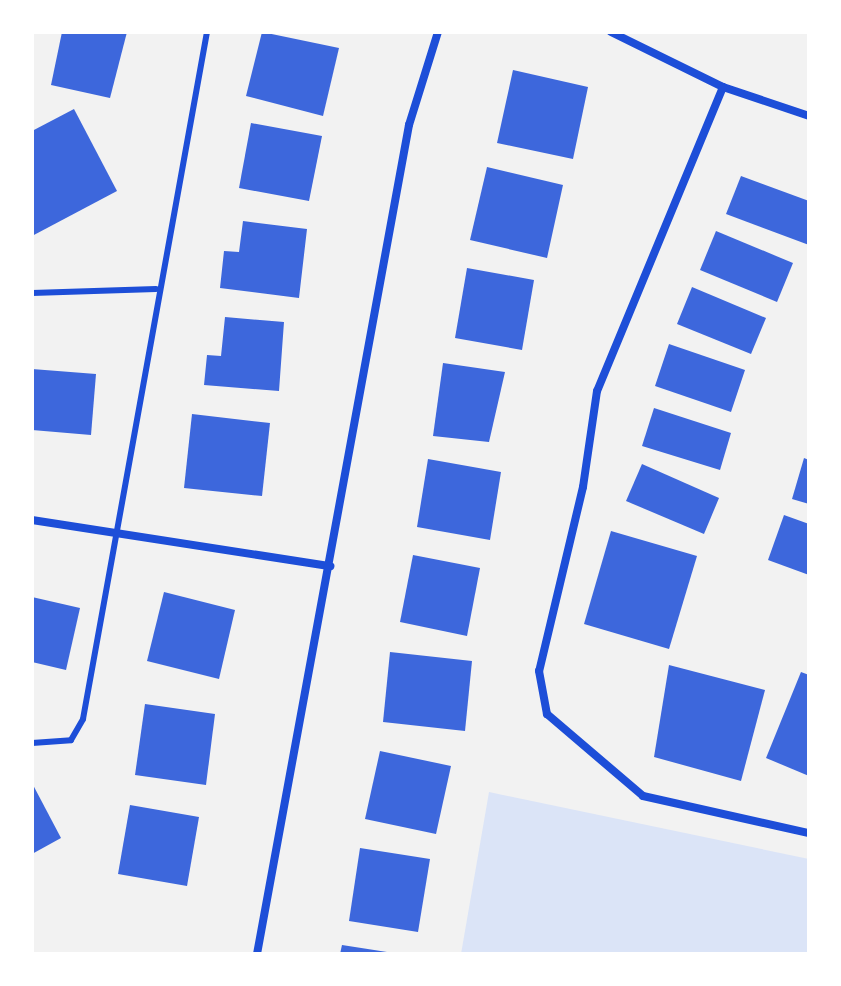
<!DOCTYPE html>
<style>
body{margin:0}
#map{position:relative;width:841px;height:986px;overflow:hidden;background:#f2f2f2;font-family:"Titillium Web",sans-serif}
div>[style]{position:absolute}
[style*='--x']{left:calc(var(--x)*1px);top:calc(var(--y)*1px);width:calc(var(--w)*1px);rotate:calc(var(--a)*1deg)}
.green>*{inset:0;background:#dbe4f7}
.building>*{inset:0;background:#3d67dc}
.service>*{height:6px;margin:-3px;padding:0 3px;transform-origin:3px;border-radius:3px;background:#1d4ed8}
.minor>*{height:8px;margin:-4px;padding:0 4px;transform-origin:4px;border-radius:4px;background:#1d4ed8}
span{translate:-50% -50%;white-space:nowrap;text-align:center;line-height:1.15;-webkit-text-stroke:6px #fff;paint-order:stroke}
.frame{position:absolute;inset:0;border:34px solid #fff;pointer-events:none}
</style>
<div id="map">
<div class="green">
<i style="clip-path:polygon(489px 792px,809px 859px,809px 954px,461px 954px)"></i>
</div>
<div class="building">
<i style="clip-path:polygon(62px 32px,127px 32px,110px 98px,51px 85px)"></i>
<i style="clip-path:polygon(262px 32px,339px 48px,323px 116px,246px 96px)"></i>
<i style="clip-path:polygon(513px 70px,588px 87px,573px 159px,497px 143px)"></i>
<i style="clip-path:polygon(74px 109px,117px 191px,32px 236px,32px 131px)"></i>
<i style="clip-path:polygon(251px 123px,322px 136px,309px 201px,239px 188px)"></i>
<i style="clip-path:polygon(487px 167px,563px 185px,547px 258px,470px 240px)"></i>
<i style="clip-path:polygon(741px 176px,809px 201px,809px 245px,726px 214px)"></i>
<i style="clip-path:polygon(243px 221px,307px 229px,299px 298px,220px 288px,224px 251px,239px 252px)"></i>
<i style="clip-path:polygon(716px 231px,793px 263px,777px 302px,700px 270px)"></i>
<i style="clip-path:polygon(467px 268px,534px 280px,522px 350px,455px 338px)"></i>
<i style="clip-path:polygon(692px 287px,766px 318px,751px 354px,677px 324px)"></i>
<i style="clip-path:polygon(225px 317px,284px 322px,279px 391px,204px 385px,207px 355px,221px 356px)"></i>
<i style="clip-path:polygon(669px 344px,745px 370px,731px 412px,655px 386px)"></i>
<i style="clip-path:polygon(443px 363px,505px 372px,489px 442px,433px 436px)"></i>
<i style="clip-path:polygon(32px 369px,96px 374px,91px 435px,32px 430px)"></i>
<i style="clip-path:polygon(654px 408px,731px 433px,720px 470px,642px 446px)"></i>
<i style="clip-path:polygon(192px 414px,270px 423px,262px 496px,184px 488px)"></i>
<i style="clip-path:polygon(804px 458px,809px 460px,809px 504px,792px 499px)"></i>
<i style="clip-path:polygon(428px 459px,501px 472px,490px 540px,417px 527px)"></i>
<i style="clip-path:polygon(642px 464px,719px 498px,704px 534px,626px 501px)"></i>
<i style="clip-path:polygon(784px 515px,809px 524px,809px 575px,768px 560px)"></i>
<i style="clip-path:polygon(611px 531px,697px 556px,669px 649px,584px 624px)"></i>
<i style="clip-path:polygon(413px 555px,480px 568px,467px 636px,400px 622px)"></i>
<i style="clip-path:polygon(164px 592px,235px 610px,219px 679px,147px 661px)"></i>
<i style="clip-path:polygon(32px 597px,80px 608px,66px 670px,32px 662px)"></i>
<i style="clip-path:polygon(390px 652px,472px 661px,465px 731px,383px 722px)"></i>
<i style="clip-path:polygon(669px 665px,765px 690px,741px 781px,654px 757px)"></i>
<i style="clip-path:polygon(801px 672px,809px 675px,809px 776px,766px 758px)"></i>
<i style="clip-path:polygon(145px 704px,215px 714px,206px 785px,135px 775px)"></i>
<i style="clip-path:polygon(380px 751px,451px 766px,436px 834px,365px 819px)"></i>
<i style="clip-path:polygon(32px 783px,61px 838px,32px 854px)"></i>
<i style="clip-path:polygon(130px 805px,199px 817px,187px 886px,118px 874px)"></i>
<i style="clip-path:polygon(360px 848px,430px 859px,418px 932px,349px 921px)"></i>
<i style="clip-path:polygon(342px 945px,387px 952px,387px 954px,340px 954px)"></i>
</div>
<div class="service">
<i style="--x:32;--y:293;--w:124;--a:-1.8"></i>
<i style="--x:32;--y:743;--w:39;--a:-4"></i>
<i style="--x:71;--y:740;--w:24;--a:-60"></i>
<i style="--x:83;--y:719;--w:698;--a:-79.77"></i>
</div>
<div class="minor">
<i style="--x:611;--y:32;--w:125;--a:26.2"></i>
<i style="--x:723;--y:87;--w:91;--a:18.6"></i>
<i style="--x:723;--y:87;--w:329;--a:112.5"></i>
<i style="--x:597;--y:391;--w:97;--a:98.3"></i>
<i style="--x:583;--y:487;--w:189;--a:103.4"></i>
<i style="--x:539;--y:671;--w:44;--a:79.5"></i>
<i style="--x:547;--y:714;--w:126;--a:40.5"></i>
<i style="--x:643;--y:796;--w:170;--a:12.6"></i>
<i style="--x:32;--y:520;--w:302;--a:8.8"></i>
<i style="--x:257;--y:954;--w:843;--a:-79.61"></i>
<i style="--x:409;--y:125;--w:97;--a:-72.7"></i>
</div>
<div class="frame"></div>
</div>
